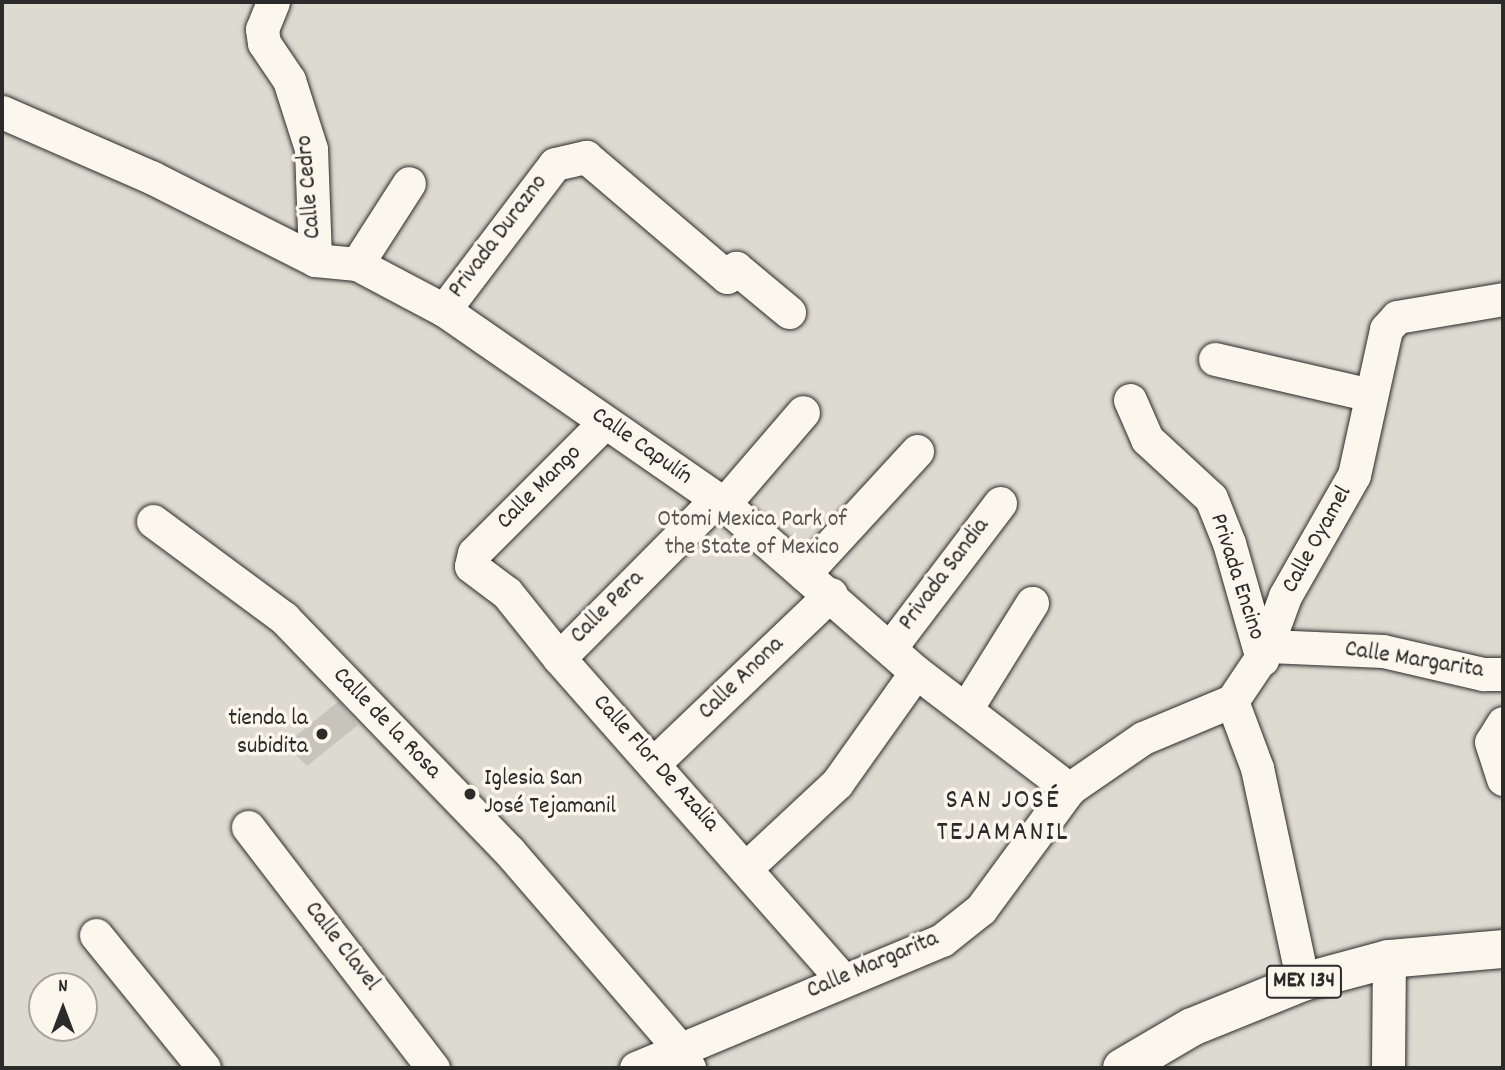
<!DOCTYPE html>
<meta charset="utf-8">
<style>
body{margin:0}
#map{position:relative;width:1505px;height:1070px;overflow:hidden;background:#fbf7ec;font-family:Dekko,sans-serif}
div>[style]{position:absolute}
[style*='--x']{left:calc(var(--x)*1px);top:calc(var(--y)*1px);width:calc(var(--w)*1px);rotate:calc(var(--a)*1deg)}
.green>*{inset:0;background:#dddad0}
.building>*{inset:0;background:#c7c4bc}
.roads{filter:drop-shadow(0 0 2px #2b2b2b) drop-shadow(0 0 2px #2b2b2b)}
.minor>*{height:33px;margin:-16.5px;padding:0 16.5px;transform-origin:16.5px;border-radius:16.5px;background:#fbf7ec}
.major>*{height:38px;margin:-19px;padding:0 19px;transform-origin:19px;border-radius:19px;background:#fbf7ec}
.dots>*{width:19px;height:19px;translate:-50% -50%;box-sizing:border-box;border:4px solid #fbf7ec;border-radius:50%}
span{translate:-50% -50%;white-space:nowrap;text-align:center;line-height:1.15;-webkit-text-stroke:7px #fbf7ec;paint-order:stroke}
.shield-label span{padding:2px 5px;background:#fbf7ec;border:2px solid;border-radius:5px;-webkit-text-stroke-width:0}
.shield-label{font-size:23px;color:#2b2b2b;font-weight:700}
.street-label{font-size:24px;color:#2b2b2b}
.park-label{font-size:24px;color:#585754}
.poi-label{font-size:24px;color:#2b2b2b}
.right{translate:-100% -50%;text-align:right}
.left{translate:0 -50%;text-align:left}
.quarter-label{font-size:28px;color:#2b2b2b;letter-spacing:2px}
.frame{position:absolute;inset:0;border:4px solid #2b2b2b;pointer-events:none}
.north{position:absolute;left:28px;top:972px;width:70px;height:70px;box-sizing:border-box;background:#fbf7ec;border:2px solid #a8a59f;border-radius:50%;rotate:0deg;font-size:19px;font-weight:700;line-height:28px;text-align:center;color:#2b2b2b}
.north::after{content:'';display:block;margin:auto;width:24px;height:32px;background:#2b2b2b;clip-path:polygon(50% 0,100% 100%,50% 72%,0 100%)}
</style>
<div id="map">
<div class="green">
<i style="clip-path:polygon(evenodd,2px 2px,1503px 2px,1503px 1068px,2px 1068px,2px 2px,42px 986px,84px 986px,84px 1028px,42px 1028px,42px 986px)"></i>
</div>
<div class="building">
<i style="clip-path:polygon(339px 701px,358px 725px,307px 766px,286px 744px)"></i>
</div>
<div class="roads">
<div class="minor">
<i style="--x:273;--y:2;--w:29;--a:112"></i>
<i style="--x:262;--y:29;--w:14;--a:82"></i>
<i style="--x:264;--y:43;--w:45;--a:56"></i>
<i style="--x:289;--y:80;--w:72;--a:72.3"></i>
<i style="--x:311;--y:149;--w:111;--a:87.9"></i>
<i style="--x:2;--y:112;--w:163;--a:23.6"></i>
<i style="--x:151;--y:177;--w:184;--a:26.8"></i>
<i style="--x:315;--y:260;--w:42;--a:5.4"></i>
<i style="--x:357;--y:264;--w:98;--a:27.9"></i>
<i style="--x:444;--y:310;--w:341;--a:34.7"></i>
<i style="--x:724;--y:504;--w:255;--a:41.2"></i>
<i style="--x:916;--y:672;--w:193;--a:37.4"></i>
<i style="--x:357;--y:264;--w:96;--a:-57.3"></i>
<i style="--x:444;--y:310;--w:183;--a:-52.8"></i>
<i style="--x:555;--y:164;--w:32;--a:-13"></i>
<i style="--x:586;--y:157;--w:185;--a:40.4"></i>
<i style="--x:727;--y:277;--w:13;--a:-45"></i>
<i style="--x:736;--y:268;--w:69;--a:39.7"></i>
<i style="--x:1215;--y:359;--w:160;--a:13"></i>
<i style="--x:1130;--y:400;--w:43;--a:66.4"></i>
<i style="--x:1147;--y:439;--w:87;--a:42.7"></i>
<i style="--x:1211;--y:498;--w:48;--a:68.2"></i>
<i style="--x:1229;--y:543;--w:121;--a:74.1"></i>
<i style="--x:605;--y:422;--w:185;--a:135"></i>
<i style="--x:474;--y:553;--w:13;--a:103"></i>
<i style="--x:471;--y:566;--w:45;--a:36.9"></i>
<i style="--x:507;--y:593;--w:83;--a:51.3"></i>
<i style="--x:559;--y:658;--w:428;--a:48.6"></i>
<i style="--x:724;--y:504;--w:121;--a:-49.3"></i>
<i style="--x:153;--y:521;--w:163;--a:36.5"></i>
<i style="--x:284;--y:618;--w:324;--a:46"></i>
<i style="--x:509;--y:851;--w:259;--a:49.2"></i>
<i style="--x:678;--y:1047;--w:24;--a:62"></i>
<i style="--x:804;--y:574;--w:167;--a:-47.4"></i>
<i style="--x:890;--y:648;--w:182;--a:-52.8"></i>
<i style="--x:559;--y:658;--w:224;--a:-45.2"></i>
<i style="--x:1262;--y:659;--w:67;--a:-69.9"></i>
<i style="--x:1285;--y:596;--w:139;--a:-60.3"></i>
<i style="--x:1354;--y:475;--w:149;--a:-77.6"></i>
<i style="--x:1386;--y:329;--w:16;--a:-47"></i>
<i style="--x:1397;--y:317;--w:108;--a:-9.6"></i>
<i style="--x:1232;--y:701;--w:72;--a:69.5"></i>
<i style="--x:1257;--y:768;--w:219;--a:77.9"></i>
<i style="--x:966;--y:709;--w:125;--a:-58.1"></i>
<i style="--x:1503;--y:723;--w:22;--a:122"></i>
<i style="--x:1491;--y:742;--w:39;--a:72"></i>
<i style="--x:653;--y:764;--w:246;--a:-43.7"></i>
<i style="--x:248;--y:827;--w:304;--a:52.5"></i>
<i style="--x:747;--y:867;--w:123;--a:-43"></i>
<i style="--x:837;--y:783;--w:136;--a:-54.6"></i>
<i style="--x:96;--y:935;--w:171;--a:50.9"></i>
<i style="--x:636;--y:1068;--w:332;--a:-22.7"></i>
<i style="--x:942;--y:940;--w:50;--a:-38.5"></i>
<i style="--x:981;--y:909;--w:149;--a:-53.7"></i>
<i style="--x:1069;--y:789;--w:90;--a:-34.6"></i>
<i style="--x:1143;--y:738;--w:96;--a:-22.6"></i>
<i style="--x:1232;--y:701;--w:66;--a:-56.1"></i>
<i style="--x:1269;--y:646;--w:114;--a:2.5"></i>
<i style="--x:1383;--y:651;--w:103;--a:13"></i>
<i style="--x:1483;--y:674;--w:20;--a:0"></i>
<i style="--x:1388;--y:1068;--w:109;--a:-89.5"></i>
</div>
<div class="major">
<i style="--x:1122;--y:1068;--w:81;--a:-30.4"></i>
<i style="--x:1192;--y:1027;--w:120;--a:-22.1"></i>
<i style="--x:1303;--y:982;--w:89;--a:-15"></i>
<i style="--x:1389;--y:959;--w:114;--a:-5"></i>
</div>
</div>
<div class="dots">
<i style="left:322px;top:734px;background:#2b2b2b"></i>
<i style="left:470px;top:794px;background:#2b2b2b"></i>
</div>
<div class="shield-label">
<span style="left:1304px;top:982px">MEX 134</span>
</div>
<div class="street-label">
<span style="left:310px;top:187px;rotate:-95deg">Calle Cedro</span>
<span style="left:499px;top:237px;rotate:-53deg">Privada Durazno</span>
<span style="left:641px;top:447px;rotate:35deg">Calle Capulín</span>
<span style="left:540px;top:488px;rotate:-45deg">Calle Mango</span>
<span style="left:1318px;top:540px;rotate:-61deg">Calle Oyamel</span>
<span style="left:945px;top:575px;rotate:-53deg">Privada Sandia</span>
<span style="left:1236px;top:577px;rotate:72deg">Privada Encino</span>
<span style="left:608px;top:608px;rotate:-45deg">Calle Pera</span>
<span style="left:1414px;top:661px;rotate:9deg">Calle Margarita</span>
<span style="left:742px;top:679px;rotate:-44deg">Calle Anona</span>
<span style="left:386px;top:724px;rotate:46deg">Calle de la Rosa</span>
<span style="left:655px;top:764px;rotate:48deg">Calle Flor De Azalia</span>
<span style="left:341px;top:947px;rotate:52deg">Calle Clavel</span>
<span style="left:873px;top:966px;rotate:-23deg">Calle Margarita</span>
</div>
<div class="park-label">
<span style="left:752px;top:535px">Otomi Mexica Park of<br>the State of Mexico</span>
</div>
<div class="poi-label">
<span class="right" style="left:308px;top:734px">tienda la<br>subidita</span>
<span class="left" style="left:484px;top:794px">Iglesia San<br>José Tejamanil</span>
</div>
<div class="quarter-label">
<span style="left:1003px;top:818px">SAN JOSÉ<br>TEJAMANIL</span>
</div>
<div class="frame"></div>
<div class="north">N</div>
</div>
